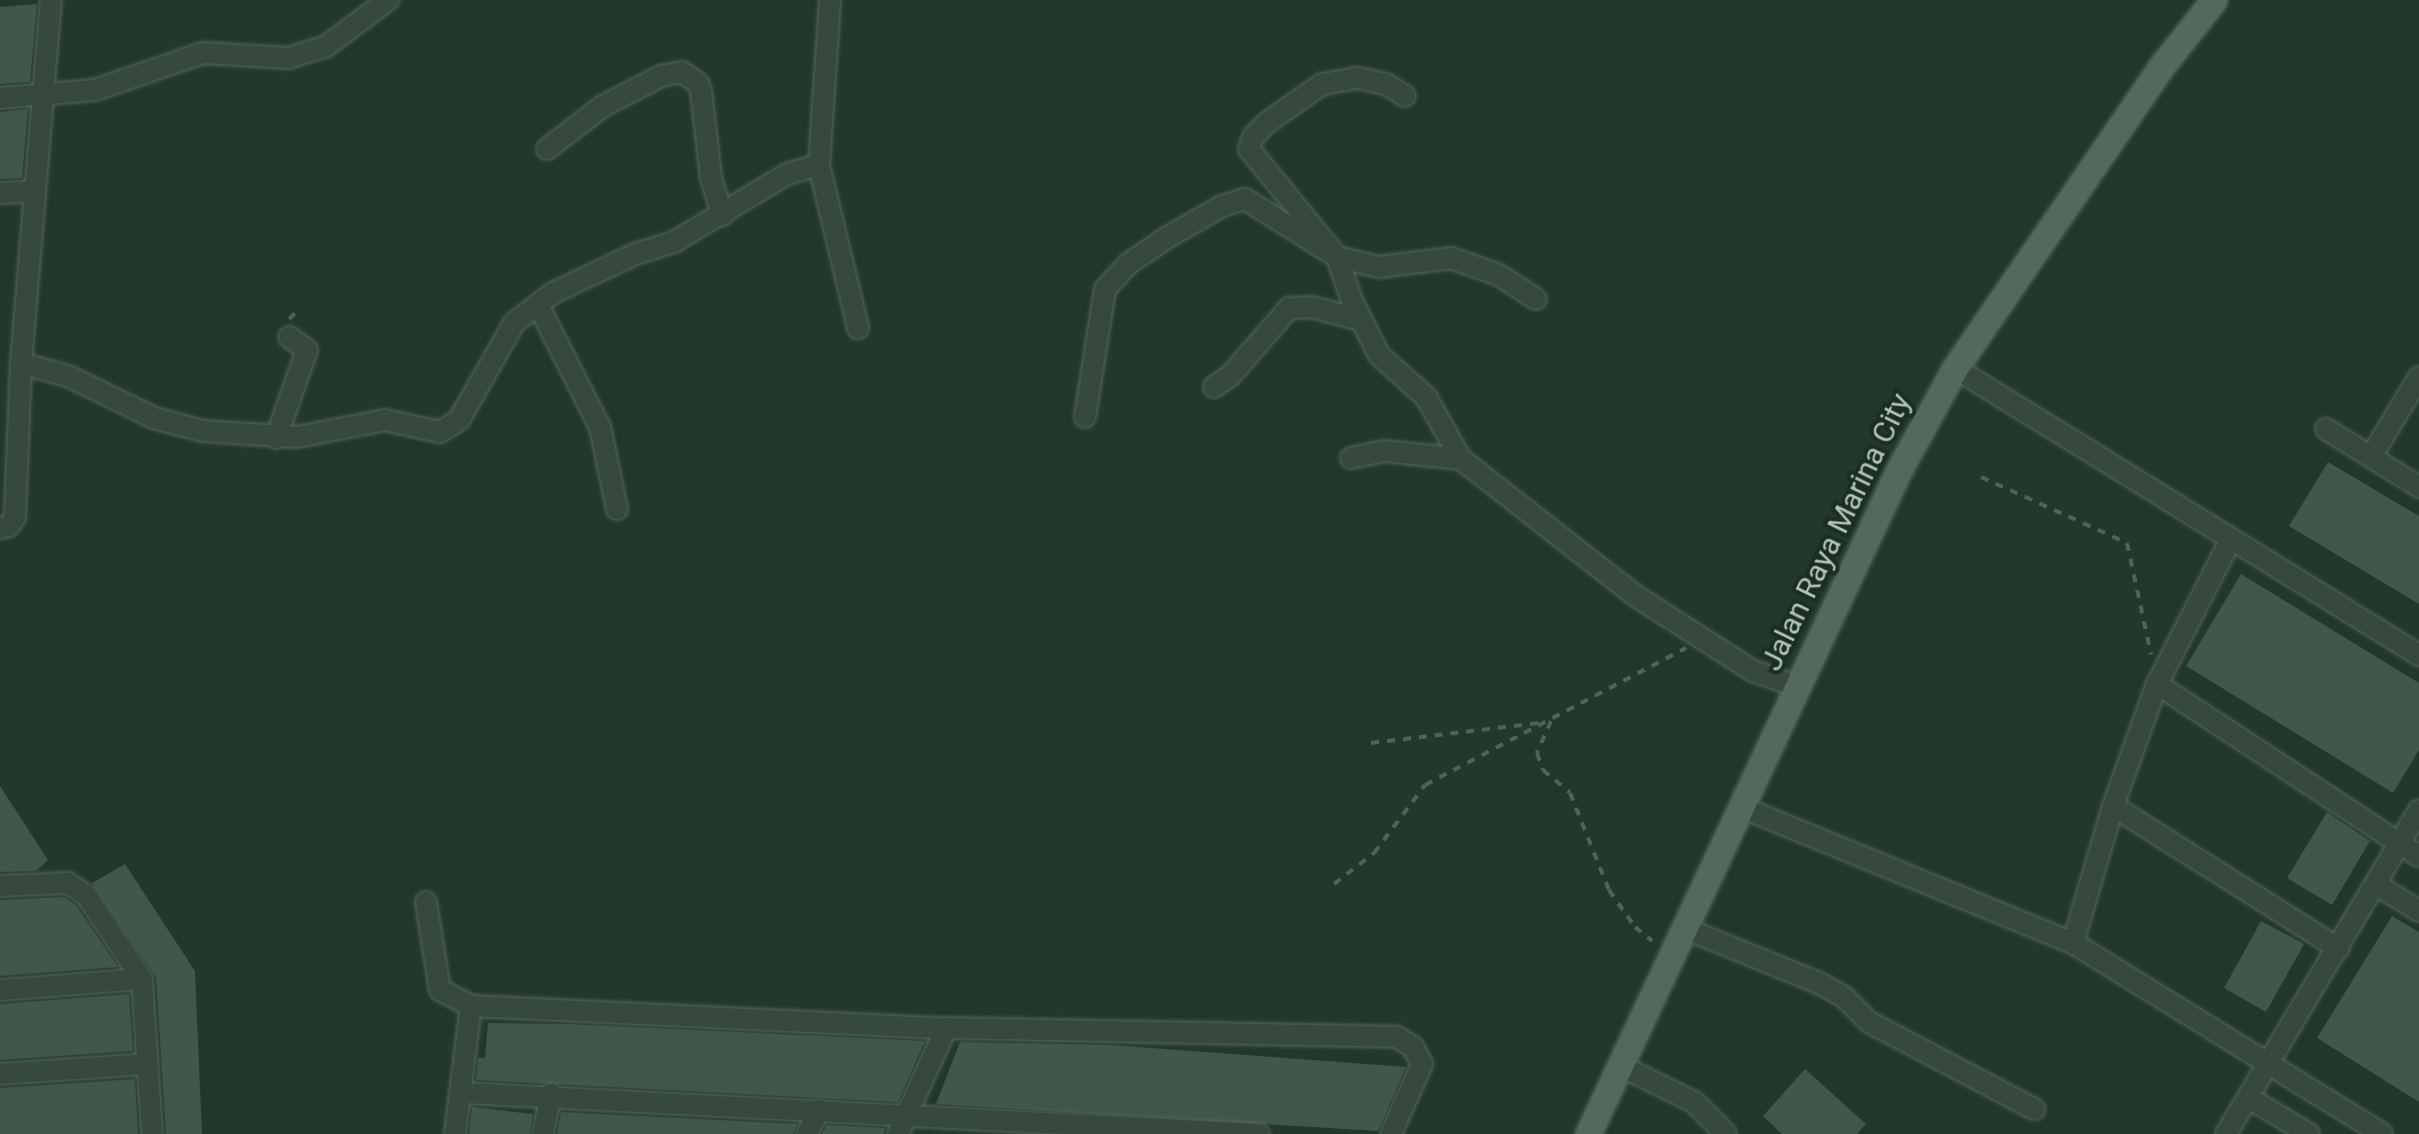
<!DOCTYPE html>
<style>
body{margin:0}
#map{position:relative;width:2419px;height:1134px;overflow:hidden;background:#23372c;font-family:Roboto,sans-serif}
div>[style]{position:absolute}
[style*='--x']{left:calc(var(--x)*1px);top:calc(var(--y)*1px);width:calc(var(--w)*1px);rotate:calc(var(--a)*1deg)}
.building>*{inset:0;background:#40574a}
.path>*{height:4px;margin-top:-2px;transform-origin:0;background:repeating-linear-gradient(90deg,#516352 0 8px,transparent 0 16px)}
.roads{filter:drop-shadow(0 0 2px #55665c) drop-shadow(0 0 2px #55665c)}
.minor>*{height:20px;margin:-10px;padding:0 10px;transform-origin:10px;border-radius:10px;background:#37483e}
.major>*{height:25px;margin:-12.5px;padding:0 12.5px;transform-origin:12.5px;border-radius:12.5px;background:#55685d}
span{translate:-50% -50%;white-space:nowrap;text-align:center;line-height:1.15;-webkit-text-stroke:8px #1c2d23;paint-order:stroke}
.street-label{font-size:30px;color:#b2c4ba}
</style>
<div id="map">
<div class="building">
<i style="clip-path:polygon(37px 4px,30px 82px,0 84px,0 7px)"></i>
<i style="clip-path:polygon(28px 109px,22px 178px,0 179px,0 112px)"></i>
<i style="clip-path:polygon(2328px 462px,2419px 516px,2419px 604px,2289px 526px)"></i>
<i style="clip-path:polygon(2241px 574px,2419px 683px,2419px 750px,2393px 793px,2186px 666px)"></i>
<i style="clip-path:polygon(0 786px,48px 860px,36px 871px,0 872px)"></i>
<i style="clip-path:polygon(2327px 812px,2370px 841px,2332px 905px,2287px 878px)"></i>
<i style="clip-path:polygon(125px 864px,195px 971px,202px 1134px,166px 1134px,156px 977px,92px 883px)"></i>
<i style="clip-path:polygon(64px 897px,76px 905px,118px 967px,0 976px,0 900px)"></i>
<i style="clip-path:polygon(2392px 916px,2419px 932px,2419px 1102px,2317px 1038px)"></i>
<i style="clip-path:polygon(2261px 921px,2304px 944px,2266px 1012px,2224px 988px)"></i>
<i style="clip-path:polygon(129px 994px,133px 1051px,0 1060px,0 1004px)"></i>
<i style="clip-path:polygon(488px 1023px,567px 1024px,925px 1041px,898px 1102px,476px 1080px,478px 1058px,485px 1058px)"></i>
<i style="clip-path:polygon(960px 1042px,1111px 1045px,1406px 1067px,1378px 1131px,936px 1104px)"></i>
<i style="clip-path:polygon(1805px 1069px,1866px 1124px,1857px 1134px,1782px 1134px,1763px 1116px)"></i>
<i style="clip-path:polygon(135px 1079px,138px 1134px,0 1134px,0 1088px)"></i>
<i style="clip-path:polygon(472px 1107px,533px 1114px,530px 1134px,469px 1134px)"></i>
<i style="clip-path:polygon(561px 1112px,797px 1124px,793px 1134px,557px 1134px)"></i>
<i style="clip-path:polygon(827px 1125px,885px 1128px,884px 1134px,822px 1134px)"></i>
</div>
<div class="path">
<i style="--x:289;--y:319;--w:16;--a:-43"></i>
<i style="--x:1981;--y:477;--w:160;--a:24.3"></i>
<i style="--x:2127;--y:543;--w:114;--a:77.8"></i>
<i style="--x:1551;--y:721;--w:35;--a:114"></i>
<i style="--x:1537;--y:753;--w:18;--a:71"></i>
<i style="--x:1543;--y:770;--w:35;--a:40"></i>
<i style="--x:1570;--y:793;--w:105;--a:68.1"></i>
<i style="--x:1609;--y:890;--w:45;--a:54.9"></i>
<i style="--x:1635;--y:927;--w:22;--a:39"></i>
<i style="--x:1371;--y:743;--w:176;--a:-6.8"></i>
<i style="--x:1334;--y:884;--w:51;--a:-37.8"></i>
<i style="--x:1374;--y:853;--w:85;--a:-53.1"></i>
<i style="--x:1425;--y:785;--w:295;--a:-27.7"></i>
</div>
<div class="roads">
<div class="minor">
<i style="--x:830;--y:0;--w:165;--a:93.8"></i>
<i style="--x:819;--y:165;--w:168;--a:76.5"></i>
<i style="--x:1405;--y:96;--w:22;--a:-148"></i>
<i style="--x:1386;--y:84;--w:30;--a:-168"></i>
<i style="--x:1357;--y:78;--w:36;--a:170"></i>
<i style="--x:1322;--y:84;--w:66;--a:144.9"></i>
<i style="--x:1268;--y:122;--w:21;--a:135"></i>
<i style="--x:1253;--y:137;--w:13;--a:108"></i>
<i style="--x:1249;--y:149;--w:139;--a:50.8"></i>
<i style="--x:1337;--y:257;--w:46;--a:71.2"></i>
<i style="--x:1352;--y:301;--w:60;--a:63.4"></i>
<i style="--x:1379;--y:355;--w:63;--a:41.8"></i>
<i style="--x:1426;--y:397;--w:71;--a:60.6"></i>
<i style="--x:1461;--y:459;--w:222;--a:38.1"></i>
<i style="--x:1636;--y:596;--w:139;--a:32.7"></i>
<i style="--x:1753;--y:671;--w:46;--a:19.2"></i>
<i style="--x:0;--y:98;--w:95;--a:-4.8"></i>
<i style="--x:95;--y:90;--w:114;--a:-18.9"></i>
<i style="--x:203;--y:53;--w:85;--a:3.4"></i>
<i style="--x:288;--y:58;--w:39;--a:-17"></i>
<i style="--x:325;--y:47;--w:79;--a:-36.7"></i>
<i style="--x:547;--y:149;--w:71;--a:-37.5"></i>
<i style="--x:603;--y:106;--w:65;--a:-27.3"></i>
<i style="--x:661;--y:76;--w:21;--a:-11"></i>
<i style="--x:682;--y:72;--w:19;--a:35"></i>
<i style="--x:698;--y:83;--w:9;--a:69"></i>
<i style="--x:701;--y:91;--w:88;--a:83.4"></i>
<i style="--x:711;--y:178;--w:39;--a:73"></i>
<i style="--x:0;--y:193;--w:34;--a:-3"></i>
<i style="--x:538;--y:305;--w:137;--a:63.1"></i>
<i style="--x:600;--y:427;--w:84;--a:78.3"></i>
<i style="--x:21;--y:363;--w:51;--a:15.9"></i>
<i style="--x:70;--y:377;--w:93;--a:26"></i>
<i style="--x:154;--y:418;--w:51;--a:14.9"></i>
<i style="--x:203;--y:431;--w:94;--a:3.7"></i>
<i style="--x:297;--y:437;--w:90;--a:-10.9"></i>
<i style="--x:385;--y:420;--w:56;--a:12.3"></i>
<i style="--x:440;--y:432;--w:22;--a:-32"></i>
<i style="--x:459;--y:420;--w:112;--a:-60.4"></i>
<i style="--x:514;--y:323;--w:49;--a:-37.6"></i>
<i style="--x:553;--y:293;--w:91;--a:-25.4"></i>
<i style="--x:635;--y:254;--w:41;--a:-17.1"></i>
<i style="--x:674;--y:242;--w:132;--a:-31"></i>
<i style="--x:787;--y:174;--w:33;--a:-16"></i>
<i style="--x:1955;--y:368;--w:546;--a:31.74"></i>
<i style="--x:1214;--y:387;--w:21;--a:-35"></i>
<i style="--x:1231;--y:375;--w:89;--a:-49.1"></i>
<i style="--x:1289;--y:308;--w:23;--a:-2"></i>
<i style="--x:1312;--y:307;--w:51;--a:14.9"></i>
<i style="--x:1085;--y:417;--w:130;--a:-81.1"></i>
<i style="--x:1105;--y:289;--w:34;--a:-47"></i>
<i style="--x:1128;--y:264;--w:48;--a:-34"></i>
<i style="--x:1168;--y:237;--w:62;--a:-29.9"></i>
<i style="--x:1222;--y:206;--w:24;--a:-17"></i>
<i style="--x:1245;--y:199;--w:109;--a:32.2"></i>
<i style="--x:1337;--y:257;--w:43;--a:13.4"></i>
<i style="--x:1379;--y:267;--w:73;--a:-7.1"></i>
<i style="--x:1451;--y:258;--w:51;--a:19.5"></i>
<i style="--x:1499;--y:275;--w:44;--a:33"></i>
<i style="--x:2326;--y:429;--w:110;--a:31.9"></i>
<i style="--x:276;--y:438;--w:93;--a:-70.6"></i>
<i style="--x:307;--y:350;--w:22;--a:-144"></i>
<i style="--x:2371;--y:457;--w:93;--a:-59"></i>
<i style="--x:1351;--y:458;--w:34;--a:-12"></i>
<i style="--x:1384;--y:451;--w:77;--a:5.9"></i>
<i style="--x:0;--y:528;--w:9;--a:-13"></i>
<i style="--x:9;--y:526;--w:11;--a:-56"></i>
<i style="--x:15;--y:517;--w:154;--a:-87.8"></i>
<i style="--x:21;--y:363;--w:364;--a:-85.3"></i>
<i style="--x:2231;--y:539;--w:163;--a:117"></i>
<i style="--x:2157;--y:684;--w:313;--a:33.3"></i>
<i style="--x:2113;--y:806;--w:267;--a:32.3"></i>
<i style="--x:1741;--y:807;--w:359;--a:22.3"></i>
<i style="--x:2073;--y:943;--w:363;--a:31.7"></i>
<i style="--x:2377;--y:885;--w:49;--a:31.8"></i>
<i style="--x:0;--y:886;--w:68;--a:-2.5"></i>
<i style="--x:68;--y:883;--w:22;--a:34"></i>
<i style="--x:86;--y:895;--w:101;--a:56.3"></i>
<i style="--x:142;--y:979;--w:155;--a:86.3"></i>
<i style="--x:426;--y:902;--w:89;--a:81"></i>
<i style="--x:440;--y:990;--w:35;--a:27"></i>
<i style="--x:471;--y:1006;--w:476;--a:2.7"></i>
<i style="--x:946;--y:1028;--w:451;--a:1.1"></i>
<i style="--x:1397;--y:1037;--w:19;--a:32"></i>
<i style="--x:1413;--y:1047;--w:19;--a:62"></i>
<i style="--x:1422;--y:1064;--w:77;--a:113.9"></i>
<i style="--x:1686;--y:929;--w:144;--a:22.1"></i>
<i style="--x:1819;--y:983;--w:29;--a:29"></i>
<i style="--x:1844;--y:997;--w:35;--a:45"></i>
<i style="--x:1869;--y:1022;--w:187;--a:27.8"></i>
<i style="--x:2073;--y:943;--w:143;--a:-73.7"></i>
<i style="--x:2113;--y:806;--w:130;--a:-70.2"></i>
<i style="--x:0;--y:990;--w:142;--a:-4.4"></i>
<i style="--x:1619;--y:1065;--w:84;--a:26.3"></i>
<i style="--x:1694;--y:1102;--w:45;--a:45"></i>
<i style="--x:0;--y:1074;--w:148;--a:-3.9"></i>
<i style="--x:464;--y:1093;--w:796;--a:2.95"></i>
<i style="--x:2249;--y:1098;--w:70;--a:31"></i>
<i style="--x:455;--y:1134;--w:129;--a:-82.9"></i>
<i style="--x:543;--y:1134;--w:41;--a:-78.7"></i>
<i style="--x:807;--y:1134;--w:27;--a:-63"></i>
<i style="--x:898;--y:1134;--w:116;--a:-65.6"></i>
<i style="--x:2226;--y:1134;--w:377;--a:-59.2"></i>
</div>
<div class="major">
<i style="--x:1588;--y:1134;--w:733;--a:-64.9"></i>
<i style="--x:1899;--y:470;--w:116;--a:-61.2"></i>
<i style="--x:1955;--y:368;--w:365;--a:-55.6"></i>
<i style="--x:2161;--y:67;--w:85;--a:-51.7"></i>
</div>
</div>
<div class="street-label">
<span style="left:1836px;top:532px;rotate:-64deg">Jalan Raya Marina City</span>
</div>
</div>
